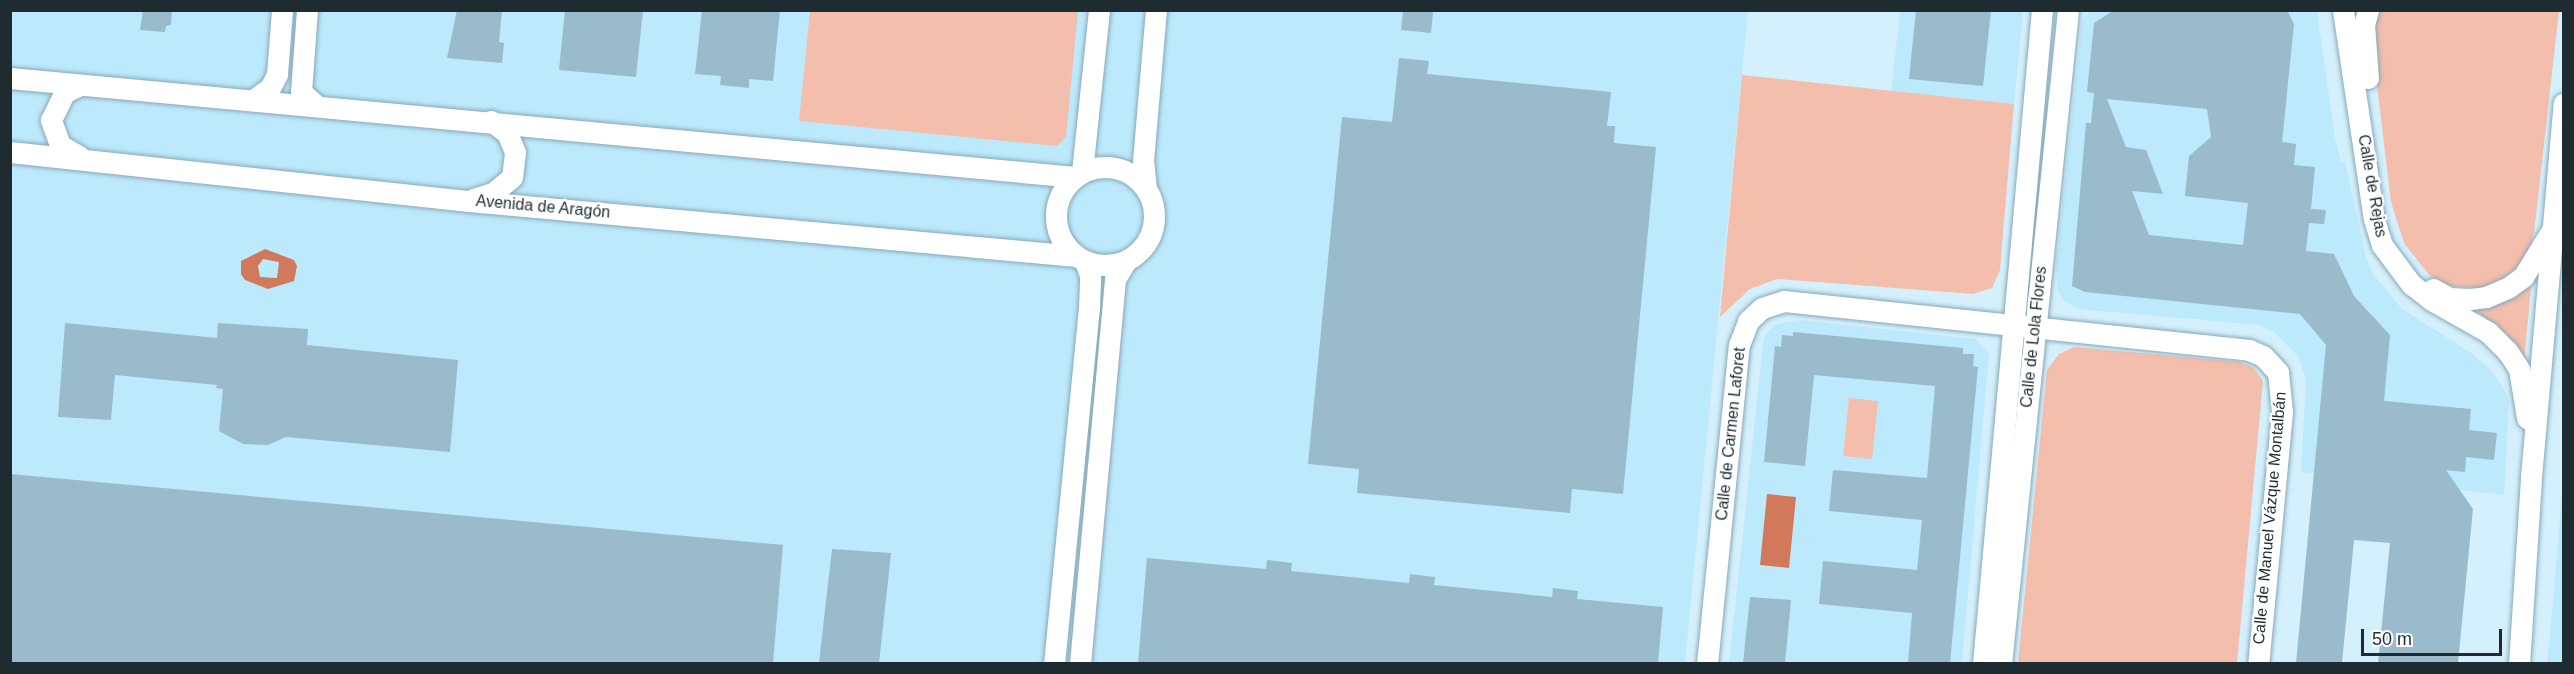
<!DOCTYPE html>
<meta charset="utf-8">
<style>
body{margin:0}
#map{position:relative;width:2574px;height:674px;overflow:hidden;background:#d4f0fd;font-family:Arial,sans-serif}
div>[style]{position:absolute}
[style*='--x']{left:calc(var(--x)*1px);top:calc(var(--y)*1px);width:calc(var(--w)*1px);rotate:calc(var(--a)*1deg)}
.built>*{inset:0;background:#bde9fd}
.green>*{inset:0;background:#f4beac}
.water>*{inset:0;background:#d2785b}
.building>*{inset:0;background:#99bbcb}
.roads{filter:drop-shadow(0 0 2px #87a9b8) drop-shadow(0 0 2px #87a9b8)}
.minor>*{height:21px;margin:-10.5px;padding:0 10.5px;transform-origin:10.5px;border-radius:10.5px;background:#fff}
.minor>.ring{margin:-10.5px;padding:0;box-sizing:content-box;background:none;border:21px solid #fff;border-radius:50%}
span{translate:-50% -50%;white-space:nowrap;text-align:center;line-height:1.15;-webkit-text-stroke:4.5px #fff;paint-order:stroke}
.street-label{font-size:16px;color:#1e2c32}
.frame{position:absolute;inset:0;border:12px solid #1e2c32;pointer-events:none}
.scale{position:absolute;left:2361px;top:629px;width:141px;height:27px;box-sizing:border-box;border:3px solid #1e2c32;border-top:0;padding-left:8px;font-size:18px;line-height:21px;white-space:nowrap;color:#1e2c32;-webkit-text-stroke:4px #fff;paint-order:stroke}
</style>
<div id="map">
<div class="built">
<i style="clip-path:polygon(2092px 10px,2317px 11px,2335px 139px,2341px 162px,2345px 162px,2366px 257px,2373px 274px,2401px 308px,2471px 353px,2488px 367px,2503px 387px,2509px 401px,2504px 495px,2301px 472px,2306px 380px,2298px 356px,2275px 333px,2260px 325px,2079px 309px,2064px 301px,2058px 290px,2056px 266px,2082px 20px)"></i>
<i style="clip-path:polygon(10px 11px,1748px 11px,1685px 663px,11px 663px)"></i>
<i style="clip-path:polygon(1900px 11px,2023px 11px,2014px 104px,1891px 93px)"></i>
<i style="clip-path:polygon(1799px 320px,1976px 339px,1989px 353px,1962px 663px,1729px 664px,1763px 344px,1766px 333px,1776px 324px)"></i>
<i style="clip-path:polygon(2563px 482px,2563px 663px,2547px 663px,2550px 637px)"></i>
</div>
<div class="green">
<i style="clip-path:polygon(810px 11px,1078px 11px,1066px 137px,1057px 146px,799px 121px)"></i>
<i style="clip-path:polygon(2378px 11px,2559px 11px,2534px 233px,2528px 253px,2520px 265px,2495px 284px,2476px 288px,2445px 285px,2429px 275px,2404px 243px,2391px 202px,2372px 44px)"></i>
<i style="clip-path:polygon(1742px 75px,2014px 104px,2000px 270px,1992px 288px,1973px 294px,1777px 279px,1750px 289px,1720px 317px)"></i>
<i style="clip-path:polygon(2532px 277px,2524px 362px,2506px 335px,2476px 310px,2492px 305px)"></i>
<i style="clip-path:polygon(2074px 347px,2240px 362px,2254px 368px,2263px 381px,2237px 663px,2018px 663px,2047px 370px,2059px 354px)"></i>
<i style="clip-path:polygon(1849px 398px,1878px 401px,1872px 459px,1843px 456px)"></i>
</div>
<div class="water">
<i style="clip-path:polygon(evenodd,265px 249px,294px 260px,297px 266px,294px 281px,268px 289px,245px 280px,241px 274px,241px 261px,265px 249px,263px 259px,279px 262px,277px 278px,260px 277px,258px 266px,263px 259px)"></i>
<i style="clip-path:polygon(1767px 494px,1796px 497px,1789px 568px,1760px 565px)"></i>
</div>
<div class="building">
<i style="clip-path:polygon(143px 10px,172px 10px,171px 25px,166px 26px,165px 32px,140px 30px)"></i>
<i style="clip-path:polygon(457px 10px,502px 10px,499px 42px,504px 43px,502px 63px,447px 58px)"></i>
<i style="clip-path:polygon(565px 10px,643px 10px,636px 77px,559px 70px)"></i>
<i style="clip-path:polygon(702px 10px,780px 10px,773px 81px,749px 79px,749px 88px,720px 85px,721px 76px,695px 74px)"></i>
<i style="clip-path:polygon(1403px 10px,1433px 12px,1431px 33px,1401px 30px)"></i>
<i style="clip-path:polygon(1916px 10px,1991px 10px,1983px 86px,1909px 79px)"></i>
<i style="clip-path:polygon(evenodd,2114px 10px,2287px 10px,2294px 24px,2282px 142px,2296px 144px,2294px 165px,2315px 167px,2311px 209px,2326px 210px,2324px 224px,2309px 223px,2306px 251px,2334px 254px,2354px 296px,2390px 335px,2384px 401px,2471px 409px,2469px 430px,2497px 433px,2494px 460px,2466px 457px,2465px 472px,2446px 470px,2473px 509px,2458px 663px,2378px 663px,2390px 543px,2354px 540px,2342px 663px,2296px 663px,2326px 345px,2300px 314px,2085px 292px,2072px 286px,2086px 123px,2091px 123px,2094px 93px,2087px 92px,2094px 23px,2114px 10px,2107px 99px,2207px 109px,2211px 137px,2189px 156px,2185px 196px,2248px 203px,2243px 245px,2149px 235px,2132px 191px,2163px 194px,2146px 150px,2126px 147px,2107px 99px)"></i>
<i style="clip-path:polygon(1399px 58px,1429px 61px,1427px 74px,1611px 92px,1607px 126px,1615px 126px,1614px 143px,1656px 147px,1623px 494px,1572px 489px,1570px 513px,1357px 493px,1359px 469px,1308px 464px,1342px 117px,1392px 122px)"></i>
<i style="clip-path:polygon(65px 323px,217px 338px,218px 323px,308px 329px,307px 345px,458px 360px,450px 452px,286px 437px,268px 445px,243px 444px,219px 431px,223px 389px,216px 388px,217px 385px,115px 375px,111px 420px,58px 417px)"></i>
<i style="clip-path:polygon(1793px 332px,1963px 348px,1963px 354px,1974px 354px,1973px 366px,1978px 367px,1950px 663px,1908px 663px,1912px 613px,1819px 604px,1823px 561px,1917px 570px,1922px 520px,1829px 511px,1833px 470px,1927px 478px,1935px 386px,1814px 375px,1805px 466px,1764px 462px,1775px 346px,1781px 347px,1782px 335px,1793px 336px)"></i>
<i style="clip-path:polygon(10px 474px,783px 545px,773px 663px,10px 663px)"></i>
<i style="clip-path:polygon(832px 549px,891px 553px,879px 663px,819px 663px)"></i>
<i style="clip-path:polygon(1147px 558px,1266px 569px,1267px 560px,1292px 563px,1291px 571px,1409px 583px,1410px 574px,1435px 577px,1434px 585px,1552px 597px,1553px 588px,1578px 591px,1577px 599px,1663px 607px,1658px 663px,1138px 663px)"></i>
<i style="clip-path:polygon(1750px 597px,1791px 600px,1785px 663px,1743px 663px)"></i>
</div>
<div class="roads">
<div class="minor">
<i style="--x:307;--y:10;--w:82;--a:94.2"></i>
<i style="--x:301;--y:92;--w:18;--a:41"></i>
<i style="--x:2343;--y:10;--w:211;--a:81.6"></i>
<i style="--x:2374;--y:219;--w:27;--a:73"></i>
<i style="--x:2382;--y:245;--w:49;--a:53.4"></i>
<i style="--x:2411;--y:284;--w:24;--a:38"></i>
<i style="--x:2430;--y:299;--w:67;--a:29.6"></i>
<i style="--x:2488;--y:332;--w:28;--a:45"></i>
<i style="--x:2508;--y:352;--w:20;--a:57"></i>
<i style="--x:2519;--y:369;--w:50;--a:80.7"></i>
<i style="--x:10;--y:78;--w:1070;--a:5.31"></i>
<i style="--x:2368;--y:78;--w:53;--a:-94.3"></i>
<i style="--x:2364;--y:25;--w:16;--a:-75"></i>
<i style="--x:256;--y:98;--w:17;--a:-36"></i>
<i style="--x:270;--y:88;--w:16;--a:-63"></i>
<i style="--x:277;--y:74;--w:64;--a:-85.5"></i>
<i style="--x:10;--y:152;--w:462;--a:6.1"></i>
<i style="--x:469;--y:201;--w:610;--a:5.17"></i>
<i style="--x:79;--y:156;--w:22;--a:-150"></i>
<i style="--x:60;--y:145;--w:27;--a:-110"></i>
<i style="--x:51;--y:120;--w:30;--a:-64"></i>
<i style="--x:64;--y:93;--w:18;--a:-27"></i>
<i class="ring" style="left:1056px;top:167px;width:77px;height:77px"></i>
<i style="--x:1082;--y:172;--w:163;--a:-84"></i>
<i style="--x:1146;--y:188;--w:27;--a:-96"></i>
<i style="--x:1143;--y:161;--w:152;--a:-85.1"></i>
<i style="--x:473;--y:199;--w:21;--a:-17"></i>
<i style="--x:493;--y:193;--w:25;--a:-40"></i>
<i style="--x:512;--y:177;--w:25;--a:-83"></i>
<i style="--x:515;--y:152;--w:21;--a:-113"></i>
<i style="--x:507;--y:133;--w:20;--a:-143"></i>
<i style="--x:2433;--y:289;--w:18;--a:29"></i>
<i style="--x:2449;--y:298;--w:21;--a:3"></i>
<i style="--x:2470;--y:299;--w:16;--a:-7"></i>
<i style="--x:2486;--y:297;--w:25;--a:-23"></i>
<i style="--x:2509;--y:287;--w:17;--a:-36"></i>
<i style="--x:2523;--y:277;--w:52;--a:-58.5"></i>
<i style="--x:1054;--y:664;--w:357;--a:-84.4"></i>
<i style="--x:1089;--y:309;--w:33;--a:-88"></i>
<i style="--x:1090;--y:276;--w:16;--a:-108"></i>
<i style="--x:1080;--y:664;--w:387;--a:-84.8"></i>
<i style="--x:1115;--y:279;--w:21;--a:-59"></i>
<i style="--x:1707;--y:664;--w:321;--a:-84.3"></i>
<i style="--x:1739;--y:345;--w:26;--a:-69"></i>
<i style="--x:1748;--y:321;--w:19;--a:-43"></i>
<i style="--x:1762;--y:308;--w:23;--a:-18"></i>
<i style="--x:1784;--y:301;--w:468;--a:6"></i>
<i style="--x:2249;--y:350;--w:15;--a:23"></i>
<i style="--x:2263;--y:356;--w:22;--a:47"></i>
<i style="--x:2278;--y:372;--w:40;--a:84.3"></i>
<i style="--x:2282;--y:412;--w:253;--a:95.4"></i>
<i style="--x:1983;--y:664;--w:657;--a:-84.85"></i>
<i style="--x:2001;--y:664;--w:657;--a:-84.15"></i>
<i style="--x:2519;--y:664;--w:187;--a:-86.3"></i>
<i style="--x:2531;--y:477;--w:375;--a:-85"></i>
</div>
</div>
<div class="street-label">
<span style="left:2372px;top:186px;rotate:80deg">Calle de Rejas</span>
<span style="left:543px;top:207px;rotate:5deg">Avenida de Aragón</span>
<span style="left:2034px;top:337px;rotate:-84deg">Calle de Lola Flores</span>
<span style="left:1731px;top:434px;rotate:-84deg">Calle de Carmen Laforet</span>
<span style="left:2270px;top:518px;rotate:-85deg">Calle de Manuel Vázque Montalbán</span>
</div>
<div class="frame"></div>
<div class="scale">50 m</div>
</div>
